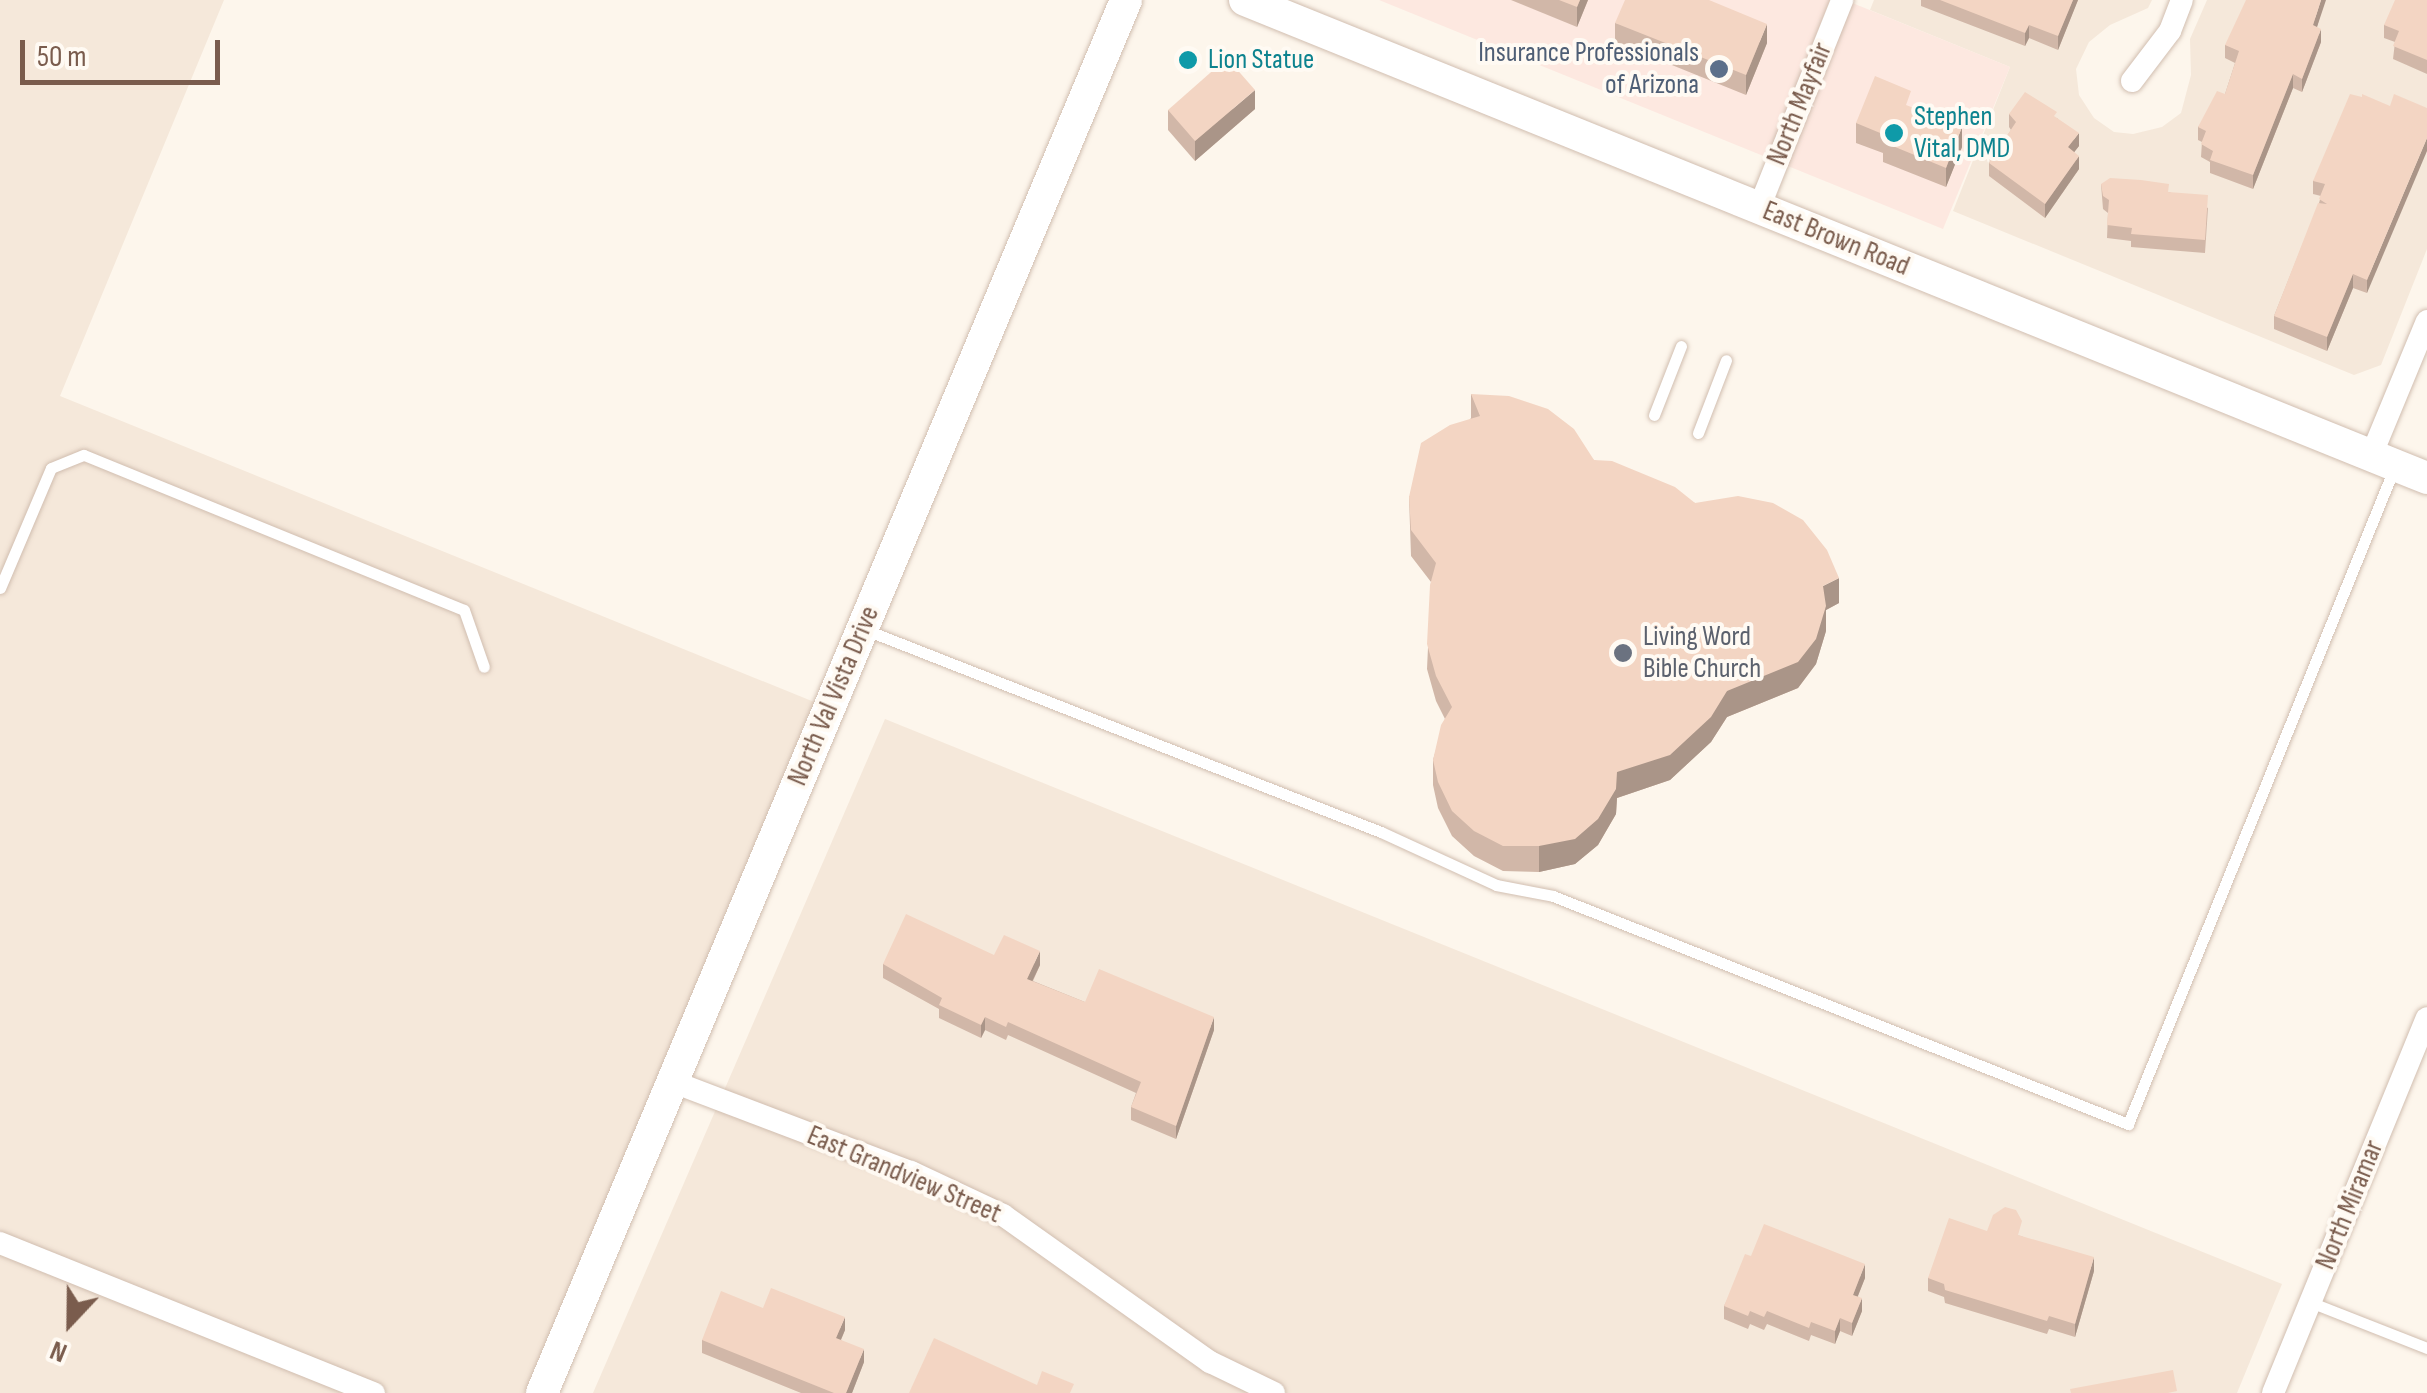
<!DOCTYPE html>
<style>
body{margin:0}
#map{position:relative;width:2427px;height:1393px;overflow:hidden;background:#fdf6ec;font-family:"Sofia Sans Condensed",sans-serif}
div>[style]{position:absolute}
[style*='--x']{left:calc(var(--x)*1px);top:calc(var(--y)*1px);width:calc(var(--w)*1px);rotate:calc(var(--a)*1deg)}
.residential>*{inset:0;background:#f5e8da}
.commercial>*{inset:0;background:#fde8e0}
.roads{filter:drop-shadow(0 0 2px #d1beb0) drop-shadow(0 0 2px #d1beb0)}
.service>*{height:11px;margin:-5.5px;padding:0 5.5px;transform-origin:5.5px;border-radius:5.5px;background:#fff}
.minor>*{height:22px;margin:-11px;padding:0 11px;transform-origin:11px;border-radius:11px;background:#fff}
.secondary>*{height:32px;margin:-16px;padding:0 16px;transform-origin:16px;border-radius:16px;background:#fff}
.wall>*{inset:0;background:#d1b7a8}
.shaded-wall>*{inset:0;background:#aa9588}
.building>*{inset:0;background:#f3d5c3}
.dots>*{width:28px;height:28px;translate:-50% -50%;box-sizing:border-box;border:5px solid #fffaf3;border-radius:50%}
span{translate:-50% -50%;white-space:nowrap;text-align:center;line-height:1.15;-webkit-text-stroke:8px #fffaf3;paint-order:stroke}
.service-label{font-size:28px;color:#4e5e75}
.right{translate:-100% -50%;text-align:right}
.culture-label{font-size:28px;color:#0d838f}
.left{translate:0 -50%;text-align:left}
.street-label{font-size:28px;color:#7a5c4d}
.worship-label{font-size:28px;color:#5b616d}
.north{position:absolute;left:20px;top:1273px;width:100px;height:100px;-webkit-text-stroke:8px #fffaf3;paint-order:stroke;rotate:202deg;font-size:28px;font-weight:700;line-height:40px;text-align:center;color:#7a5c4d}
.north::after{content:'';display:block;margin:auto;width:35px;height:45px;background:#7a5c4d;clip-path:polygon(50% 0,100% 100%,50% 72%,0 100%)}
.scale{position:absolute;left:20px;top:40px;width:200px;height:45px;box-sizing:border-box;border:5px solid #7a5c4d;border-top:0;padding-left:12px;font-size:30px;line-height:35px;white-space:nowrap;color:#7a5c4d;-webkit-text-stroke:8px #fffaf3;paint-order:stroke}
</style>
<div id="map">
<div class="residential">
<i style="clip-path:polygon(0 0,224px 0,60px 396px,829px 708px,542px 1393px,0 1393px)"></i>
<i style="clip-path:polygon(1874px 0,2152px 0,2148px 8px,2110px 25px,2089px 42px,2076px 69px,2079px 95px,2094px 118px,2114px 132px,2133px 134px,2162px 127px,2181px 113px,2191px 75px,2190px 39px,2207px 0,2427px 0,2427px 249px,2381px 365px,2354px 375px,1953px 211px,2010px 67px,1870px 10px)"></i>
<i style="clip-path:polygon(885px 719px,2282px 1284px,2237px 1393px,593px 1393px)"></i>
</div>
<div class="commercial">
<i style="clip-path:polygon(1379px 0,1845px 0,2010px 67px,1943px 229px)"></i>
</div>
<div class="roads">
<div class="service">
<i style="--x:1654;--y:415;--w:74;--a:-68.6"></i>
<i style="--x:1698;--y:433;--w:78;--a:-69"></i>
<i style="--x:0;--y:588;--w:130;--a:-67"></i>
<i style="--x:51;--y:468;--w:35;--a:-22"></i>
<i style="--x:84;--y:455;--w:410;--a:22.2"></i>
<i style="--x:464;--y:610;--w:60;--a:70.7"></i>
<i style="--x:866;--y:630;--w:553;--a:21.42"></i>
<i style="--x:1381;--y:832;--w:127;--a:24.7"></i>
<i style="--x:1496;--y:885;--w:58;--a:10.9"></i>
<i style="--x:1553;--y:896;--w:619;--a:21.63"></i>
<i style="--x:2128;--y:1124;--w:710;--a:-67.91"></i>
<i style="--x:2310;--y:1302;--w:126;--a:21.5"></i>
</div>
<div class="minor">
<i style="--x:2132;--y:81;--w:63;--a:-52.8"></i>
<i style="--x:2170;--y:31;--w:33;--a:-69"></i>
<i style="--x:1759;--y:208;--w:224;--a:-68.2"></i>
<i style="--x:2371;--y:456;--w:146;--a:-67.5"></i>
<i style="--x:671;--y:1081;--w:257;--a:20.8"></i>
<i style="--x:911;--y:1172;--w:102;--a:25.1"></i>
<i style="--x:1003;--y:1215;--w:254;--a:35.4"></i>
<i style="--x:1210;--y:1362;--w:71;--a:25.8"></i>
<i style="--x:0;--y:1243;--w:403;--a:21.9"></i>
<i style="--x:2273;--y:1393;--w:405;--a:-67.7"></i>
</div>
<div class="secondary">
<i style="--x:1245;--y:0;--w:1275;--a:22.02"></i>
<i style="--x:542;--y:1393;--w:1510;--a:-67.25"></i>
</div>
</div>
<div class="wall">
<i style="clip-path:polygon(1511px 0,1588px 0,1577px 27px)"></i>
<i style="clip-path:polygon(1921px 0,2078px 0,2058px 50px,2029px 38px,2025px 46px,1921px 6px)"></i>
<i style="clip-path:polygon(2427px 0,2427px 74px,2393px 59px,2395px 42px,2384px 38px,2384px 25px)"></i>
<i style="clip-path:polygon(2320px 16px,2317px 27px,2321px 42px,2302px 92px,2293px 88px,2253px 189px,2210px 173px,2210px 162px,2201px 157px,2202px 142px,2198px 140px,2198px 127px,2225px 94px,2235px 63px,2225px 58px,2225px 45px)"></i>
<i style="clip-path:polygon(1615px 23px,1767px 43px,1746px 95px,1615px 42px)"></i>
<i style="clip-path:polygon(2390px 106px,2367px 293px,2353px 288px,2327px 351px,2274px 329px,2274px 316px,2319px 203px,2321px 196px,2313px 194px,2313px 181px)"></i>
<i style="clip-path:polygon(1911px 107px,1962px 147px,1946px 187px,1883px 162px,1883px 153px,1856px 143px,1856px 123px)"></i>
<i style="clip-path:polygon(1255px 109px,1195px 161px,1168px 130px,1168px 110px)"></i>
<i style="clip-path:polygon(2009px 114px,2057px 118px,2079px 146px,2074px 152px,2079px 169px,2045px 218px,1989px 176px,1989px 163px,2011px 130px,2009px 127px)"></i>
<i style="clip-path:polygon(2101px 184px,2169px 192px,2208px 208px,2205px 253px,2131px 247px,2131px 241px,2107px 238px,2108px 213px,2103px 209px)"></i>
<i style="clip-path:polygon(1471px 394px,1594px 460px,1695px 503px,1839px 603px,1826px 610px,1826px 631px,1816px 664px,1798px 688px,1727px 717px,1711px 742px,1670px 780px,1617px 798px,1616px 814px,1598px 845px,1575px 864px,1539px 872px,1503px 871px,1474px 856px,1452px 836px,1438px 808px,1433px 785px,1433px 760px,1445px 719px,1436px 701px,1427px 669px,1431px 582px,1411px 556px,1409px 497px,1471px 418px)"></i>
<i style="clip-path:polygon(994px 955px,1040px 965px,1033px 981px,1085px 1002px,1214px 1030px,1176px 1139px,1131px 1120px,1131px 1107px,1136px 1093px,1008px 1035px,1006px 1040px,985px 1030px,981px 1038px,939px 1018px,939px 1009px,883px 978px,883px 964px)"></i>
<i style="clip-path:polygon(1987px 1231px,2021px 1236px,2094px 1271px,2075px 1337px,2049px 1329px,2047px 1334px,1945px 1303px,1944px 1297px,1928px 1291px,1928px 1278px)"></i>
<i style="clip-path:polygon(1751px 1256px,1865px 1278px,1858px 1296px,1862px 1311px,1852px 1336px,1840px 1331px,1835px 1344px,1811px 1335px,1809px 1341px,1767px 1324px,1764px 1330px,1750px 1324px,1748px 1329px,1724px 1319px,1724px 1306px)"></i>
<i style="clip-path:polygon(763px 1308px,845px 1330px,841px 1340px,864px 1362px,852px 1393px,801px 1393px,702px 1353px,702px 1340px)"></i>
</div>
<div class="shaded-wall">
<i style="clip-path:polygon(1580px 0,1588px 0,1577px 27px,1577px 7px)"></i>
<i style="clip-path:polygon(2073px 0,2078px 0,2058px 50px,2058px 36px)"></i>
<i style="clip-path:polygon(2321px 0,2326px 0,2313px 39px,2313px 25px)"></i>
<i style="clip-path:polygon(1767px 24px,1767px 43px,1746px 95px,1746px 75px)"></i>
<i style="clip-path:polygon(2029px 25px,2029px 38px,2025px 46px,2025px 33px)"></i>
<i style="clip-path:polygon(2321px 29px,2321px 42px,2302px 92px,2302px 79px)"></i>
<i style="clip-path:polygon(2293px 74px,2293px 88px,2253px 189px,2253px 175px)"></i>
<i style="clip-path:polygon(1255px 90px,1255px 109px,1195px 161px,1195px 141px)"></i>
<i style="clip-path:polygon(1962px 127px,1962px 147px,1946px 187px,1946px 168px)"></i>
<i style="clip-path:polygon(2079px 133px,2079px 146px,2068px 160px,2068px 147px)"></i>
<i style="clip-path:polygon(2427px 138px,2427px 151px,2367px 293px,2367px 280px)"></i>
<i style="clip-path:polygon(2079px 156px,2079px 169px,2045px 218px,2045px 204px)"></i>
<i style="clip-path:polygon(2353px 274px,2353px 288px,2327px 351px,2327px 337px)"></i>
<i style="clip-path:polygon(1839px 578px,1839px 603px,1826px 610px,1826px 631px,1816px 664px,1798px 688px,1727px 717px,1711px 742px,1670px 780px,1617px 798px,1616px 814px,1598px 845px,1575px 864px,1539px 872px,1539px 846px,1617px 772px,1727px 691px,1823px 586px)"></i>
<i style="clip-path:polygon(1040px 951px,1040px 965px,1027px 992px,1027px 979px)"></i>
<i style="clip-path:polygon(985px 1017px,985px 1030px,981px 1038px,981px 1025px)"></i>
<i style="clip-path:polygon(1214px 1017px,1214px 1030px,1176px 1139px,1176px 1126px)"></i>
<i style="clip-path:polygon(2094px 1257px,2094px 1271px,2075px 1337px,2075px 1324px)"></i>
<i style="clip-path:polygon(1865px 1264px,1865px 1278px,1853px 1308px,1853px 1295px)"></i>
<i style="clip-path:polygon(1862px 1298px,1862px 1311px,1852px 1336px,1852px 1323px)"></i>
<i style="clip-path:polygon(845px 1317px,845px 1330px,836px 1351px,836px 1338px)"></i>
<i style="clip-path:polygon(1840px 1318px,1840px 1331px,1835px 1344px,1835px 1331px)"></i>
<i style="clip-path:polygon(864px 1349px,864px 1362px,852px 1393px,846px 1393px)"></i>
</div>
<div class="building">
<i style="clip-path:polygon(1559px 0,1580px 0,1577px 7px)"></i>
<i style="clip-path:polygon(1625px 0,1709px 0,1767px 24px,1746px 75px,1615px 23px)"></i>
<i style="clip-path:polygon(1940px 0,2073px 0,2058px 36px,2029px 25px,2025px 33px)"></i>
<i style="clip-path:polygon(2246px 0,2321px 0,2313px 25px,2321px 29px,2302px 79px,2293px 74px,2253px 175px,2210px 160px,2213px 151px,2201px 144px,2206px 131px,2198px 127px,2217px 91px,2225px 94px,2239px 51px,2225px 45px)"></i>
<i style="clip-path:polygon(2395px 0,2427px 0,2427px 60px,2393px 46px,2399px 31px,2384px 25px)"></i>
<i style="clip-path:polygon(1227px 58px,1255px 90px,1195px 141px,1168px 110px)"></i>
<i style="clip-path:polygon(1875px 76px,1911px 91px,1906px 105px,1962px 127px,1946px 168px,1883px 142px,1885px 135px,1856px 123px)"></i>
<i style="clip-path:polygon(2025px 92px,2057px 112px,2054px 116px,2079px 133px,2068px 147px,2079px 156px,2045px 204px,1989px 163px,2016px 122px,2009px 114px)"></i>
<i style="clip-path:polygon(2350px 94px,2362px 97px,2362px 94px,2390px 106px,2394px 94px,2427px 108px,2427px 138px,2367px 280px,2353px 274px,2327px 337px,2274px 316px,2318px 203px,2327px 204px,2319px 199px,2325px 184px,2313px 181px)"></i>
<i style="clip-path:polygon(2110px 178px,2141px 180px,2169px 184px,2168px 192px,2208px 195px,2205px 240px,2131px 234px,2132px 228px,2107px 225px,2109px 200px,2103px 196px,2101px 184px)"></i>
<i style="clip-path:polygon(1471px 394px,1509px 396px,1548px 409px,1574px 429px,1594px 460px,1612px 461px,1675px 487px,1695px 503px,1738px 496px,1773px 503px,1803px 520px,1827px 550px,1839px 578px,1823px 586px,1826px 606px,1816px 639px,1798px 662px,1727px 691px,1711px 717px,1670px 755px,1617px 772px,1616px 789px,1598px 819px,1575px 839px,1539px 846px,1503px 846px,1474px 831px,1452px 811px,1438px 782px,1433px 760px,1441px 725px,1452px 707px,1436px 676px,1427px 644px,1430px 585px,1436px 563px,1411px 530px,1409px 497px,1421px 443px,1450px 425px,1480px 416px)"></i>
<i style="clip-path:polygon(906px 914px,994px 955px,1004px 935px,1040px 951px,1027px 979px,1085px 1002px,1099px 969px,1214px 1017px,1176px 1126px,1131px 1107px,1141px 1082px,1008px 1022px,1006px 1027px,985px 1017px,981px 1025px,939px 1005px,942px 998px,883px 964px)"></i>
<i style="clip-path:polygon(2005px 1207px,2016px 1210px,2022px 1221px,2018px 1235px,2094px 1257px,2075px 1324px,2049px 1316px,2047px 1321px,1945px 1290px,1944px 1284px,1928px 1278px,1949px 1218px,1987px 1231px,1993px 1215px)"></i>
<i style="clip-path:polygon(1764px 1224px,1865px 1264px,1853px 1295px,1862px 1298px,1852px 1323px,1840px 1318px,1835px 1331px,1811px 1322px,1809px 1328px,1767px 1311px,1764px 1317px,1750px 1311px,1748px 1316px,1724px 1306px,1745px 1254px,1751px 1256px)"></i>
<i style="clip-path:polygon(771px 1288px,845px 1317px,836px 1338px,864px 1349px,846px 1393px,834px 1393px,702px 1340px,721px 1291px,763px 1308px)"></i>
<i style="clip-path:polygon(934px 1338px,1037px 1385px,1042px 1371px,1074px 1384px,1070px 1393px,909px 1393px)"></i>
<i style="clip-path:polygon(2173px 1370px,2177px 1391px,2168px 1393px,2071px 1393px,2070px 1389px)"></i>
</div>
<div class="dots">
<i style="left:1188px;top:60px;background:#0f9aa8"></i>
<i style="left:1719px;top:69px;background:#5c6f8a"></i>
<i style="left:1894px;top:133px;background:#0f9aa8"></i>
<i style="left:1623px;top:653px;background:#6b7280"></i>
</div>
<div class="service-label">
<span class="right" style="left:1699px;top:69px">Insurance Professionals<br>of Arizona</span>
</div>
<div class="culture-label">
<span class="left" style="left:1208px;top:60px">Lion Statue</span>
<span class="left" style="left:1914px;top:133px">Stephen<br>Vital, DMD</span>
</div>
<div class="street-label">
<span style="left:1800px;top:104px;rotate:-68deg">North Mayfair</span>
<span style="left:1836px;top:239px;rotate:22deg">East Brown Road</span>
<span style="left:834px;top:696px;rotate:-67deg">North Val Vista Drive</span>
<span style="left:904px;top:1175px;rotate:23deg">East Grandview Street</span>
<span style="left:2350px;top:1205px;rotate:-68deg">North Miramar</span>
</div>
<div class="worship-label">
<span class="left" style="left:1643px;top:653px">Living Word<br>Bible Church</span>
</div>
<div class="north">N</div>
<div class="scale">50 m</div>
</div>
